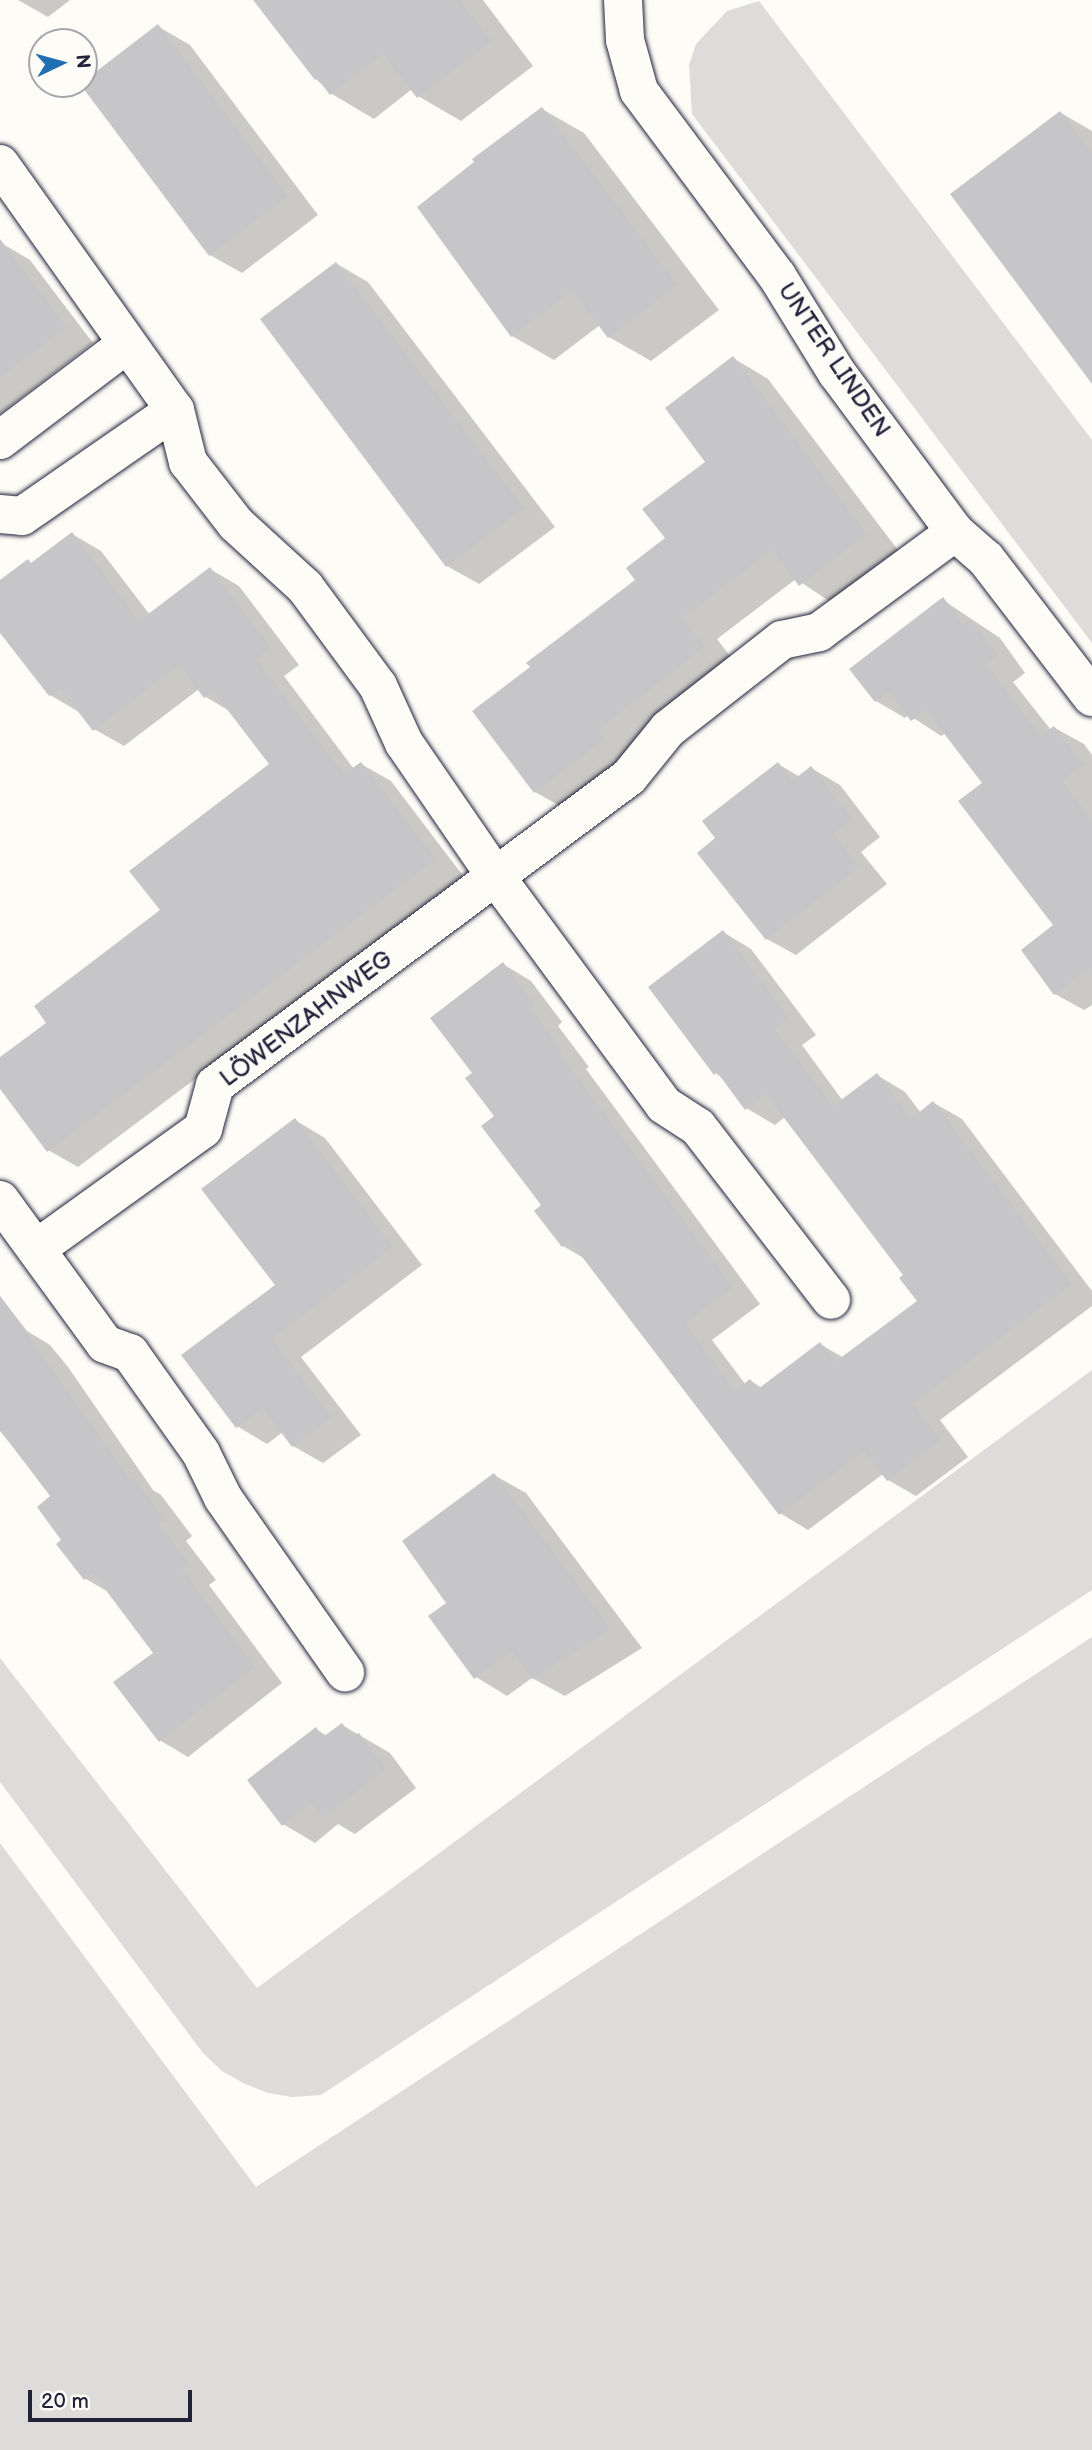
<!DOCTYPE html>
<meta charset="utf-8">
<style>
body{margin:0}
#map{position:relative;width:1092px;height:2450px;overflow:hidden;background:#fdfcf7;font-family:"Balsamiq Sans",sans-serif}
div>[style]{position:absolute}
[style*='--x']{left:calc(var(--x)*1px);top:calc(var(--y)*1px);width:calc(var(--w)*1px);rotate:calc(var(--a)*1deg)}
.green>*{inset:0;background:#dddcdb}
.shadow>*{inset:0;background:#0003}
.building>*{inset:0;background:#c6c6c8}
.roads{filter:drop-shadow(0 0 2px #22223b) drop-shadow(0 0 2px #22223b)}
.minor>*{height:38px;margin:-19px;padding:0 19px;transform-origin:19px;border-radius:19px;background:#fdfcf7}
span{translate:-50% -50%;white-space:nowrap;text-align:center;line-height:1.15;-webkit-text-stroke:5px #fdfcf7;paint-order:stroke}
.street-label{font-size:24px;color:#22223b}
.north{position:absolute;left:28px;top:28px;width:70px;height:70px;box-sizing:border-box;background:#fdfcf7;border:2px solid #a5a5ac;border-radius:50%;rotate:85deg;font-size:19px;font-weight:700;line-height:28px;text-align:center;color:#22223b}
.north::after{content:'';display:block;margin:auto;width:24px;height:32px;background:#1f6fb2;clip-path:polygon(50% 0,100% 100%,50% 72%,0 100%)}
.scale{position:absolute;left:28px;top:2390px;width:164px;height:32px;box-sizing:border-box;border:4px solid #22223b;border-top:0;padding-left:9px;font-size:21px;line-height:24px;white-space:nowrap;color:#22223b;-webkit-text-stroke:5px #fdfcf7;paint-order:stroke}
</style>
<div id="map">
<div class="green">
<i style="clip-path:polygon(759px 1px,1092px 440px,1092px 643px,692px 114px,689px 65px,696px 44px,727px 11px)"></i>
<i style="clip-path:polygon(1092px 1370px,1092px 1590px,321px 2095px,292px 2097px,268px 2093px,245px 2084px,222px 2071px,203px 2053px,0 1782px,0 1658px,257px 1988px)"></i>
<i style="clip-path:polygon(1092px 1637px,1092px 2450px,0 2450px,0 1843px,256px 2187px)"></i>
</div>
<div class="shadow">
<i style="clip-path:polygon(18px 0,70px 0,48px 17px)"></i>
<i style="clip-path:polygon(272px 0,483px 0,533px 66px,461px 121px,418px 96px,412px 89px,374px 119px,332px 94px,316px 79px)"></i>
<i style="clip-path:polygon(159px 27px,190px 45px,318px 215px,242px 273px,210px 255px)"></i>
<i style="clip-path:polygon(542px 109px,584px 133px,719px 310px,651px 361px,609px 337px,600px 325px,554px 360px,512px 336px)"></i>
<i style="clip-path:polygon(1061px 113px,1092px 131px,1092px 381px)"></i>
<i style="clip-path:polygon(3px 244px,30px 260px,93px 343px,0 414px,0 246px)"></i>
<i style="clip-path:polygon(337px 264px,368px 282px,555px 527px,479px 584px,447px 566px)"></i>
<i style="clip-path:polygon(733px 358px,768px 379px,901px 554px,835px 605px,796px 579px,717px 639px,739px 668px,571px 812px,535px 792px,532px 668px,638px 580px,667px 538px,707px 462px)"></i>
<i style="clip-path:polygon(72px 534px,101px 551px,150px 615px,210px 569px,239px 586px,299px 665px,284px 676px,354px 769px,361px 764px,391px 781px,464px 877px,78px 1167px,48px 1150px,0 1086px,0 1059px,48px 1023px,162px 910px,272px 765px,231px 712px,206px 697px,199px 689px,124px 746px,94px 729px,79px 712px,50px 695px,0 630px,0 583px,28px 561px,33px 564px)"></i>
<i style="clip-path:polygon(943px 600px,1000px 638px,1025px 673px,1013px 682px,1051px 730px,1055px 728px,1084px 744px,1092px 755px,1092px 1005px,1084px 1010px,1055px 994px,1056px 925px,984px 783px,946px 733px,941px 736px,909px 715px,905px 718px,876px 701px)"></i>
<i style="clip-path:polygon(778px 764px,800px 777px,811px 768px,840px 785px,880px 837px,861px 852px,887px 884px,796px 955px,767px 939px)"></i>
<i style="clip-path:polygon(723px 932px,751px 949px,816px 1035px,802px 1045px,843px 1101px,877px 1075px,905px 1092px,921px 1113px,934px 1103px,962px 1119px,1092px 1291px,1092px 1306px,940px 1420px,968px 1457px,916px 1496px,888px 1480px,883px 1474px,808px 1530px,780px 1513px,587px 1260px,563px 1246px,475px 1074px,503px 964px,531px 981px,562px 1022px,558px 1026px,589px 1067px,586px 1069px,760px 1304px,712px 1340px,746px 1385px,751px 1381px,762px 1388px,820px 1344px,844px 1358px,919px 1302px,905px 1275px,785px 1117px,775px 1125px,746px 1108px,724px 1079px,715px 1073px)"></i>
<i style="clip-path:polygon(295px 1120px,325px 1138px,422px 1265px,301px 1357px,361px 1435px,323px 1463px,293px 1446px,283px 1432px,267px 1444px,237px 1426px,277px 1285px)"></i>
<i style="clip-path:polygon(0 1296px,27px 1331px,50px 1345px,68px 1367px,153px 1490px,161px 1495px,192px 1536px,186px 1541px,216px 1580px,209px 1585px,282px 1683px,188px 1757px,161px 1741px,115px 1683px,155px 1653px,110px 1593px,86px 1579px,63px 1540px,53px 1497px,0 1431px)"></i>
<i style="clip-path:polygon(494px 1475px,526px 1493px,642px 1648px,565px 1696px,532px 1678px,507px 1696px,476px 1677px,449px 1603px)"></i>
<i style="clip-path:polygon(342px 1725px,390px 1753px,416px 1788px,355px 1834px,338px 1824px,315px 1843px,283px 1824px,316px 1729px,327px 1736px)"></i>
</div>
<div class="building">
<i style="clip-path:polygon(253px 0,459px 0,492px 41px,417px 98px,383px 54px,330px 95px,317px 78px,315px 80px)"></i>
<i style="clip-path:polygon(158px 24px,288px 196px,209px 256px,80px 84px)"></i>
<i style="clip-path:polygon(542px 107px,678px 285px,608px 338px,572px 291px,511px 337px,417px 207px,474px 162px,472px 159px)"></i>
<i style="clip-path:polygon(1060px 111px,1092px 153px,1092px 384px,950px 194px)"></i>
<i style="clip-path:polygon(0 239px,67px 327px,0 378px)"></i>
<i style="clip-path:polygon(336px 262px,524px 508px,446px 567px,260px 319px)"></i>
<i style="clip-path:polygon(733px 356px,867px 534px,799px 586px,772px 550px,703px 603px,683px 618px,705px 647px,598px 730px,605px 739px,534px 793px,472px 711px,530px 667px,526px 663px,635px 580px,626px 568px,665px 538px,642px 509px,705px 462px,665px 408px)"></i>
<i style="clip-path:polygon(72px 532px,139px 621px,210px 567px,271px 648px,256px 659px,344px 774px,361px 762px,436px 859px,47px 1152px,0 1089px,0 1057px,46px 1023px,34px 1006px,160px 910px,129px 871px,269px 764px,213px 691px,204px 698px,179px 665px,93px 731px,60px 688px,49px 696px,0 633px,0 580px,28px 559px,31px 563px)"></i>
<i style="clip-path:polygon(943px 597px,963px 624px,970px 619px,998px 655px,986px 664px,1041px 736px,1054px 726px,1084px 764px,1062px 781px,1092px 820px,1092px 975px,1088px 970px,1054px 995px,1021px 950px,1053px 925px,958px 801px,982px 783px,926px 710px,911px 721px,889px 691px,875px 702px,849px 669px)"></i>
<i style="clip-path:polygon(778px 762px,792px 781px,811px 766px,853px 819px,834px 834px,859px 867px,766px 940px,697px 853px,715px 838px,702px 821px)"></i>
<i style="clip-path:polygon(723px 930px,789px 1018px,775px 1029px,833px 1106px,877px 1073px,911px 1119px,933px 1101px,1072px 1284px,913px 1404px,941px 1440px,887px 1481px,864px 1451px,779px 1515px,570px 1241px,562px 1247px,534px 1211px,541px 1205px,481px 1126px,494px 1116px,465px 1078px,472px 1073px,430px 1018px,503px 962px,535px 1005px,531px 1009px,562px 1050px,559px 1052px,733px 1287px,685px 1323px,735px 1391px,750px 1379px,758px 1389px,820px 1342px,835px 1362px,917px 1301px,899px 1278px,903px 1275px,766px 1094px,745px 1110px,717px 1072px,714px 1075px,648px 987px)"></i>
<i style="clip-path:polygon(295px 1118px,393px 1247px,272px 1339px,332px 1417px,292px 1447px,263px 1408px,236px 1428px,181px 1355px,275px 1285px,201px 1189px)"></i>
<i style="clip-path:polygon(0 1296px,130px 1479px,133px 1477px,165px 1520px,159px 1524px,189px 1563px,182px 1569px,255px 1667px,159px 1742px,113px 1682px,153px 1653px,93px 1573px,84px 1580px,56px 1544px,61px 1540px,37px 1507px,50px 1496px,0 1430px)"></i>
<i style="clip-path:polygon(494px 1473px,611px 1629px,532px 1679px,512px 1651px,474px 1679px,428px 1616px,446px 1603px,402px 1541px)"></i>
<i style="clip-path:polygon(342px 1723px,352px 1737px,359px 1733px,386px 1769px,323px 1818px,311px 1803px,282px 1826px,247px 1780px,316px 1727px,323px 1737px)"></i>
</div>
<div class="roads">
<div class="minor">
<i style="--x:623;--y:0;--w:40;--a:87.1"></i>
<i style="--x:625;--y:40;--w:53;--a:74.6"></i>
<i style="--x:639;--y:91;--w:231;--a:53.3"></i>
<i style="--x:777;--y:276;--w:114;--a:58.3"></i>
<i style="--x:837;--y:373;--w:198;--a:53.4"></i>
<i style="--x:955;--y:532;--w:41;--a:41.1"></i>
<i style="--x:986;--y:559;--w:174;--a:52.5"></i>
<i style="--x:0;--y:164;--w:302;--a:54.6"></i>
<i style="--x:175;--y:410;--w:54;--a:76"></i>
<i style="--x:188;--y:462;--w:78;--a:52.3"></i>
<i style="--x:236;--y:524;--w:93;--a:42.4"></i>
<i style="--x:305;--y:587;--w:123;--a:53.6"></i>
<i style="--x:378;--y:686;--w:63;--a:65.5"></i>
<i style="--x:404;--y:743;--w:163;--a:55.5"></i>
<i style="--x:496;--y:877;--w:283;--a:53.6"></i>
<i style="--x:664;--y:1105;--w:40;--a:32.9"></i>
<i style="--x:698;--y:1127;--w:218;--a:52.4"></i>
<i style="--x:0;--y:440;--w:159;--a:-37.1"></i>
<i style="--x:0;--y:514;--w:22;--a:5"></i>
<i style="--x:22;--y:516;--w:186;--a:-34.7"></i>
<i style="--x:0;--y:1200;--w:178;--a:53.9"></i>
<i style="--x:105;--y:1344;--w:27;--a:20"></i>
<i style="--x:130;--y:1353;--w:123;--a:54.6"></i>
<i style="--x:201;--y:1453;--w:50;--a:63.9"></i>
<i style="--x:223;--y:1498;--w:213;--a:55"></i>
<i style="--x:36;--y:1249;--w:206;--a:-35.7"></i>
<i style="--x:203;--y:1129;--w:46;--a:-74.7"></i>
<i style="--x:215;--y:1085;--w:516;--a:-36.65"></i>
<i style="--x:629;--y:777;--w:62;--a:-50.9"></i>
<i style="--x:668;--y:729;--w:145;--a:-38"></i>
<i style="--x:782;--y:640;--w:38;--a:-12"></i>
<i style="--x:819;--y:632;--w:169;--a:-36.3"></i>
</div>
</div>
<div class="street-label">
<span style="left:834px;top:360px;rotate:56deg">UNTER LINDEN</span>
<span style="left:306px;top:1019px;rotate:-37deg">LÖWENZAHNWEG</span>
</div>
<div class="north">N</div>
<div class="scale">20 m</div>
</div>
